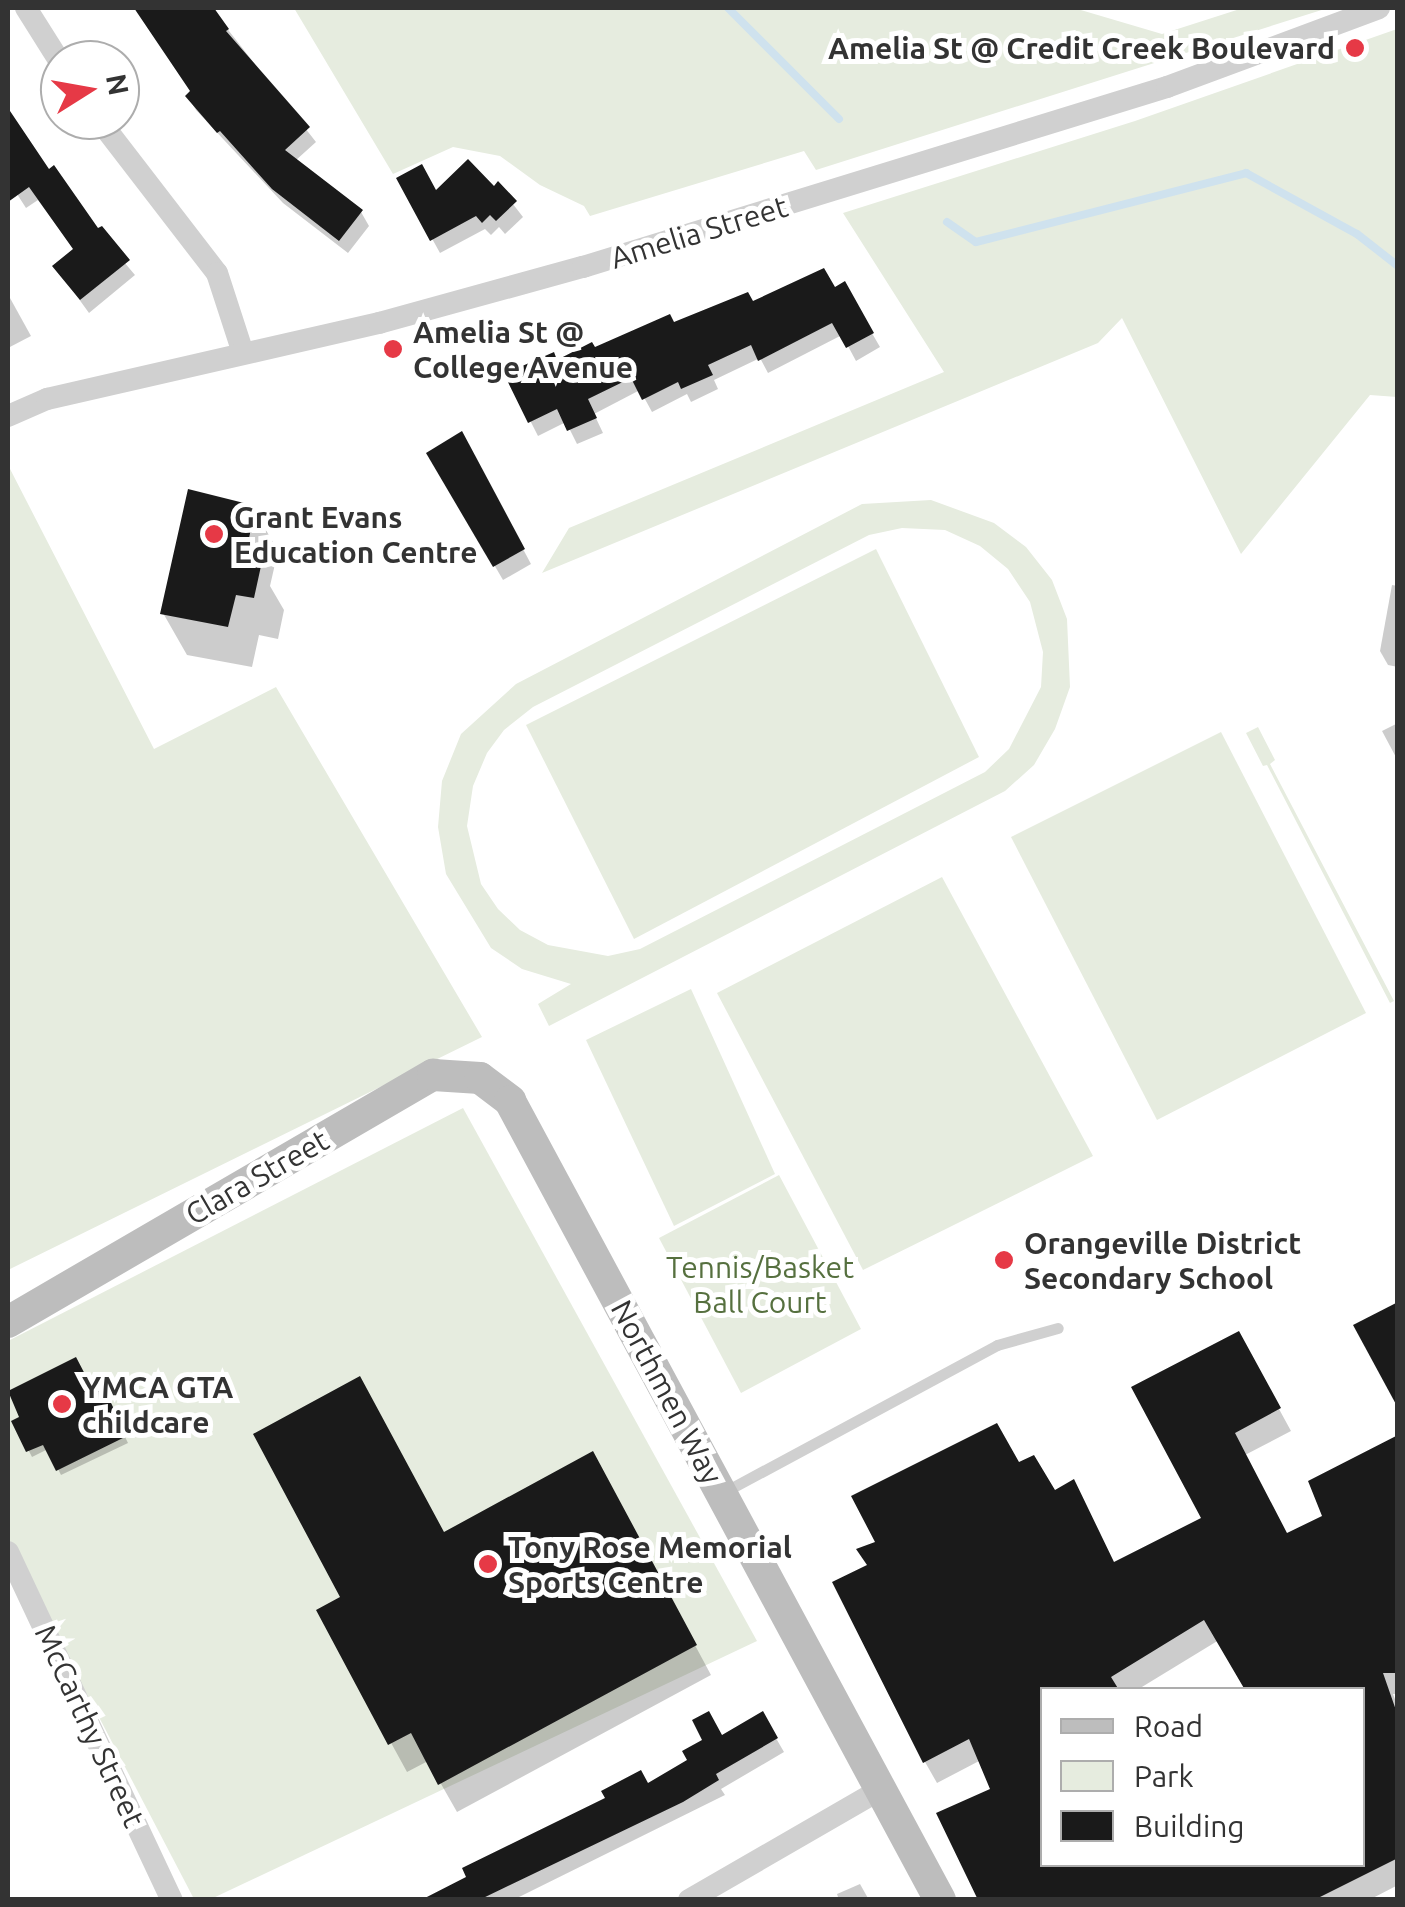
<!DOCTYPE html>
<style>
body{margin:0}
#map{position:relative;width:1405px;height:1907px;overflow:hidden;background:#fff;font-family:Ubuntu,sans-serif}
div>[style]{position:absolute}
[style*='--x']{left:calc(var(--x)*1px);top:calc(var(--y)*1px);width:calc(var(--w)*1px);rotate:calc(var(--a)*1deg)}
.green>*{inset:0;background:#e6ecdf}
.shadow>*{inset:0;background:#0003}
.stream>*{height:8px;margin:-4px;padding:0 4px;transform-origin:4px;border-radius:4px;background:#cfe2ee}
.building>*{inset:0;background:#1a1a1a}
.lane>*{height:11px;margin:-5.5px;padding:0 5.5px;transform-origin:5.5px;border-radius:5.5px;background:#d0d0d0}
.street>*{height:22px;margin:-11px;padding:0 11px;transform-origin:11px;border-radius:11px;background:#d0d0d0}
.secondary>*{height:32px;margin:-16px;padding:0 16px;transform-origin:16px;border-radius:16px;background:#bdbdbd}
.dots>*{width:28px;height:28px;translate:-50% -50%;box-sizing:border-box;border:5px solid #fff;border-radius:50%}
span{translate:-50% -50%;white-space:nowrap;text-align:center;line-height:1.15;-webkit-text-stroke:10px #fff;paint-order:stroke}
.poi-label{font-size:30px;color:#333;font-weight:700}
.right{translate:-100% -50%;text-align:right}
.left{translate:0 -50%;text-align:left}
.street-label{font-size:30px;color:#333}
.park-label{font-size:30px;color:#56703f}
.frame{position:absolute;inset:0;border:10px solid #333;pointer-events:none}
.legend{position:absolute;left:1040px;top:1687px;width:325px;height:180px;box-sizing:border-box;background:#fff;border:2px solid #adadad;margin:0;padding:12px 18px;list-style:none;font-size:30px;color:#333}
.legend li{display:flex;align-items:center;gap:20px;height:50px}
.legend b{width:50px;border:2px solid #adadad}
.north{position:absolute;left:40px;top:40px;width:100px;height:100px;box-sizing:border-box;background:#fff;border:2px solid #adadad;border-radius:50%;rotate:79deg;font-size:28px;font-weight:700;line-height:40px;text-align:center;color:#333}
.north::after{content:'';display:block;margin:auto;width:35px;height:45px;background:#e63946;clip-path:polygon(50% 0,100% 100%,50% 72%,0 100%)}
</style>
<div id="map">
<div class="green">
<i style="clip-path:polygon(294px 8px,1074px 8px,1162px 34px,1243px 8px,1328px 8px,816px 170px,804px 151px,590px 216px,584px 206px,540px 185px,500px 156px,453px 147px,393px 174px)"></i>
<i style="clip-path:polygon(1397px 29px,1397px 397px,1370px 395px,1241px 554px,1122px 318px,1098px 343px,542px 573px,569px 528px,944px 372px,843px 213px,1135px 121px)"></i>
<i style="clip-path:polygon(8px 465px,154px 749px,276px 687px,482px 1037px,8px 1270px)"></i>
<i style="clip-path:polygon(evenodd,931px 500px,994px 523px,1026px 547px,1052px 580px,1067px 619px,1070px 687px,1055px 729px,1034px 765px,1005px 791px,549px 1026px,538px 1004px,571px 984px,522px 969px,491px 948px,446px 874px,438px 827px,442px 781px,461px 734px,516px 684px,862px 504px,931px 500px,902px 528px,945px 530px,980px 546px,1008px 569px,1030px 602px,1043px 652px,1041px 687px,1009px 749px,985px 772px,640px 949px,608px 956px,548px 945px,520px 930px,498px 909px,481px 884px,467px 826px,473px 786px,487px 753px,504px 730px,533px 707px,869px 535px,902px 528px)"></i>
<i style="clip-path:polygon(876px 549px,979px 757px,634px 939px,526px 725px)"></i>
<i style="clip-path:polygon(1258px 727px,1275px 760px,1270px 764px,1394px 1001px,1390px 1003px,1267px 765px,1263px 766px,1246px 733px)"></i>
<i style="clip-path:polygon(1221px 732px,1366px 1013px,1157px 1120px,1011px 837px)"></i>
<i style="clip-path:polygon(942px 877px,1093px 1156px,863px 1270px,717px 993px)"></i>
<i style="clip-path:polygon(691px 989px,775px 1174px,674px 1226px,586px 1040px)"></i>
<i style="clip-path:polygon(463px 1108px,757px 1641px,211px 1899px,194px 1899px,8px 1543px,8px 1341px)"></i>
<i style="clip-path:polygon(779px 1175px,861px 1329px,741px 1393px,659px 1238px)"></i>
</div>
<div class="shadow">
<i style="clip-path:polygon(135px 8px,211px 8px,316px 142px,295px 161px,361px 212px,369px 226px,348px 253px,283px 203px,196px 110px,188px 97px,193px 92px)"></i>
<i style="clip-path:polygon(8px 112px,48px 172px,135px 275px,89px 313px,55px 266px,75px 251px,38px 200px,26px 208px,8px 180px)"></i>
<i style="clip-path:polygon(399px 179px,436px 194px,494px 189px,498px 185px,523px 217px,505px 234px,499px 227px,491px 235px,485px 229px,440px 253px)"></i>
<i style="clip-path:polygon(844px 285px,880px 347px,856px 361px,842px 335px,768px 373px,760px 358px,714px 380px,718px 389px,691px 402px,687px 394px,652px 412px,640px 390px,594px 414px,603px 433px,577px 444px,566px 422px,538px 436px,507px 375px,674px 325px)"></i>
<i style="clip-path:polygon(10px 298px,31px 336px,8px 348px,8px 299px)"></i>
<i style="clip-path:polygon(462px 435px,531px 564px,503px 580px,429px 453px)"></i>
<i style="clip-path:polygon(254px 509px,278px 551px,270px 586px,284px 610px,278px 639px,259px 635px,252px 667px,187px 655px,163px 613px)"></i>
<i style="clip-path:polygon(1392px 585px,1398px 586px,1398px 667px,1388px 665px,1380px 651px)"></i>
<i style="clip-path:polygon(1398px 723px,1398px 761px,1382px 731px)"></i>
<i style="clip-path:polygon(evenodd,1238px 1334px,1291px 1431px,1245px 1455px,1287px 1536px,1325px 1517px,1398px 1437px,1398px 1694px,1393px 1694px,1398px 1707px,1398px 1885px,1369px 1900px,981px 1900px,993px 1790px,981px 1760px,937px 1783px,925px 1762px,869px 1566px,1018px 1465px,1054px 1493px,1115px 1564px,1205px 1519px,1238px 1334px,1219px 1640px,1362px 1690px,1362px 1864px,1042px 1864px,1042px 1690px,1137px 1690px,1219px 1640px)"></i>
<i style="clip-path:polygon(97px 1379px,128px 1443px,61px 1475px,48px 1449px,32px 1457px,14px 1422px)"></i>
<i style="clip-path:polygon(608px 1483px,711px 1675px,457px 1812px,428px 1761px,407px 1772px,319px 1611px,444px 1535px)"></i>
<i style="clip-path:polygon(762px 1714px,784px 1752px,721px 1789px,725px 1795px,513px 1900px,427px 1900px,648px 1786px)"></i>
<i style="clip-path:polygon(860px 1884px,869px 1900px,839px 1900px,837px 1894px)"></i>
</div>
<div class="stream">
<i style="--x:728;--y:8;--w:157;--a:45"></i>
<i style="--x:947;--y:222;--w:35;--a:35"></i>
<i style="--x:976;--y:242;--w:279;--a:-14.3"></i>
<i style="--x:1246;--y:173;--w:127;--a:28.8"></i>
<i style="--x:1357;--y:234;--w:52;--a:38"></i>
</div>
<div class="building">
<i style="clip-path:polygon(134px 8px,214px 8px,229px 29px,226px 31px,310px 127px,285px 150px,363px 210px,339px 241px,272px 189px,220px 131px,217px 133px,185px 96px,190px 91px)"></i>
<i style="clip-path:polygon(8px 108px,49px 169px,54px 165px,98px 228px,102px 226px,130px 260px,80px 300px,52px 266px,73px 249px,29px 187px,8px 202px)"></i>
<i style="clip-path:polygon(468px 159px,494px 186px,498px 181px,517px 201px,496px 221px,490px 215px,482px 223px,476px 216px,430px 241px,396px 178px,422px 164px,436px 190px)"></i>
<i style="clip-path:polygon(824px 268px,835px 287px,845px 281px,874px 333px,846px 348px,832px 323px,758px 361px,751px 345px,708px 365px,713px 375px,681px 389px,678px 382px,642px 400px,631px 378px,588px 399px,597px 418px,567px 431px,557px 409px,528px 423px,504px 374px,554px 352px,557px 360px,592px 342px,595px 347px,670px 314px,674px 322px,748px 292px,753px 301px)"></i>
<i style="clip-path:polygon(462px 431px,525px 549px,493px 567px,426px 453px)"></i>
<i style="clip-path:polygon(188px 489px,256px 506px,244px 561px,261px 566px,254px 598px,236px 595px,228px 627px,160px 614px)"></i>
<i style="clip-path:polygon(1398px 1302px,1398px 1408px,1353px 1325px)"></i>
<i style="clip-path:polygon(evenodd,1239px 1331px,1281px 1408px,1235px 1433px,1287px 1533px,1322px 1516px,1308px 1481px,1398px 1435px,1398px 1673px,1383px 1673px,1398px 1716px,1398px 1858px,1314px 1900px,978px 1900px,936px 1813px,990px 1789px,969px 1739px,923px 1763px,832px 1582px,867px 1565px,856px 1549px,875px 1542px,851px 1496px,997px 1423px,1019px 1462px,1034px 1455px,1055px 1490px,1074px 1479px,1114px 1562px,1201px 1518px,1131px 1387px,1239px 1331px,1204px 1620px,1245px 1690px,1362px 1690px,1362px 1864px,1042px 1864px,1042px 1690px,1119px 1690px,1111px 1677px,1204px 1620px)"></i>
<i style="clip-path:polygon(76px 1357px,88px 1380px,98px 1376px,127px 1436px,56px 1471px,43px 1445px,26px 1452px,11px 1421px,19px 1417px,8px 1391px)"></i>
<i style="clip-path:polygon(360px 1376px,444px 1532px,593px 1451px,697px 1645px,438px 1785px,411px 1733px,388px 1745px,316px 1610px,340px 1597px,253px 1434px)"></i>
<i style="clip-path:polygon(709px 1711px,722px 1735px,763px 1711px,778px 1738px,716px 1774px,719px 1780px,683px 1802px,479px 1900px,421px 1900px,466px 1877px,462px 1868px,605px 1798px,601px 1791px,641px 1770px,648px 1783px,687px 1760px,682px 1751px,702px 1740px,692px 1720px)"></i>
</div>
<div class="lane">
<i style="--x:726;--y:1491;--w:308;--a:-28.3"></i>
<i style="--x:997;--y:1345;--w:63;--a:-15.6"></i>
</div>
<div class="street">
<i style="--x:26;--y:8;--w:64;--a:57.8"></i>
<i style="--x:99;--y:120;--w:193;--a:52.4"></i>
<i style="--x:217;--y:273;--w:84;--a:72"></i>
<i style="--x:8;--y:416;--w:43;--a:-23.6"></i>
<i style="--x:47;--y:399;--w:341;--a:-12.9"></i>
<i style="--x:379;--y:323;--w:212;--a:-15.4"></i>
<i style="--x:583;--y:267;--w:611;--a:-17.13"></i>
<i style="--x:1167;--y:87;--w:226;--a:-20.4"></i>
<i style="--x:8;--y:1552;--w:385;--a:64.8"></i>
<i style="--x:689;--y:1900;--w:222;--a:-30"></i>
</div>
<div class="secondary">
<i style="--x:8;--y:1322;--w:492;--a:-30.2"></i>
<i style="--x:433;--y:1075;--w:47;--a:3.7"></i>
<i style="--x:480;--y:1078;--w:38;--a:37"></i>
<i style="--x:510;--y:1101;--w:907;--a:61.71"></i>
</div>
<div class="dots">
<i style="left:1355px;top:48px;background:#e63946"></i>
<i style="left:393px;top:349px;background:#e63946"></i>
<i style="left:214px;top:534px;background:#e63946"></i>
<i style="left:1004px;top:1260px;background:#e63946"></i>
<i style="left:62px;top:1404px;background:#e63946"></i>
<i style="left:488px;top:1564px;background:#e63946"></i>
</div>
<div class="poi-label">
<span class="right" style="left:1335px;top:48px">Amelia St @ Credit Creek Boulevard</span>
<span class="left" style="left:413px;top:349px">Amelia St @<br>College Avenue</span>
<span class="left" style="left:234px;top:534px">Grant Evans<br>Education Centre</span>
<span class="left" style="left:1024px;top:1260px">Orangeville District<br>Secondary School</span>
<span class="left" style="left:82px;top:1404px">YMCA GTA<br>childcare</span>
<span class="left" style="left:508px;top:1564px">Tony Rose Memorial<br>Sports Centre</span>
</div>
<div class="street-label">
<span style="left:699px;top:232px;rotate:-17deg">Amelia Street</span>
<span style="left:257px;top:1177px;rotate:-30deg">Clara Street</span>
<span style="left:667px;top:1392px;rotate:62deg">Northmen Way</span>
<span style="left:90px;top:1726px;rotate:65deg">McCarthy Street</span>
</div>
<div class="park-label">
<span style="left:760px;top:1284px">Tennis/Basket<br>Ball Court</span>
</div>
<div class="frame"></div>
<ul class="legend">
<li><b style="height:12px;background:#bdbdbd"></b>Road</li>
<li><b style="height:28px;background:#e6ecdf"></b>Park</li>
<li><b style="height:28px;background:#1a1a1a"></b>Building</li>
</ul>
<div class="north">N</div>
</div>
